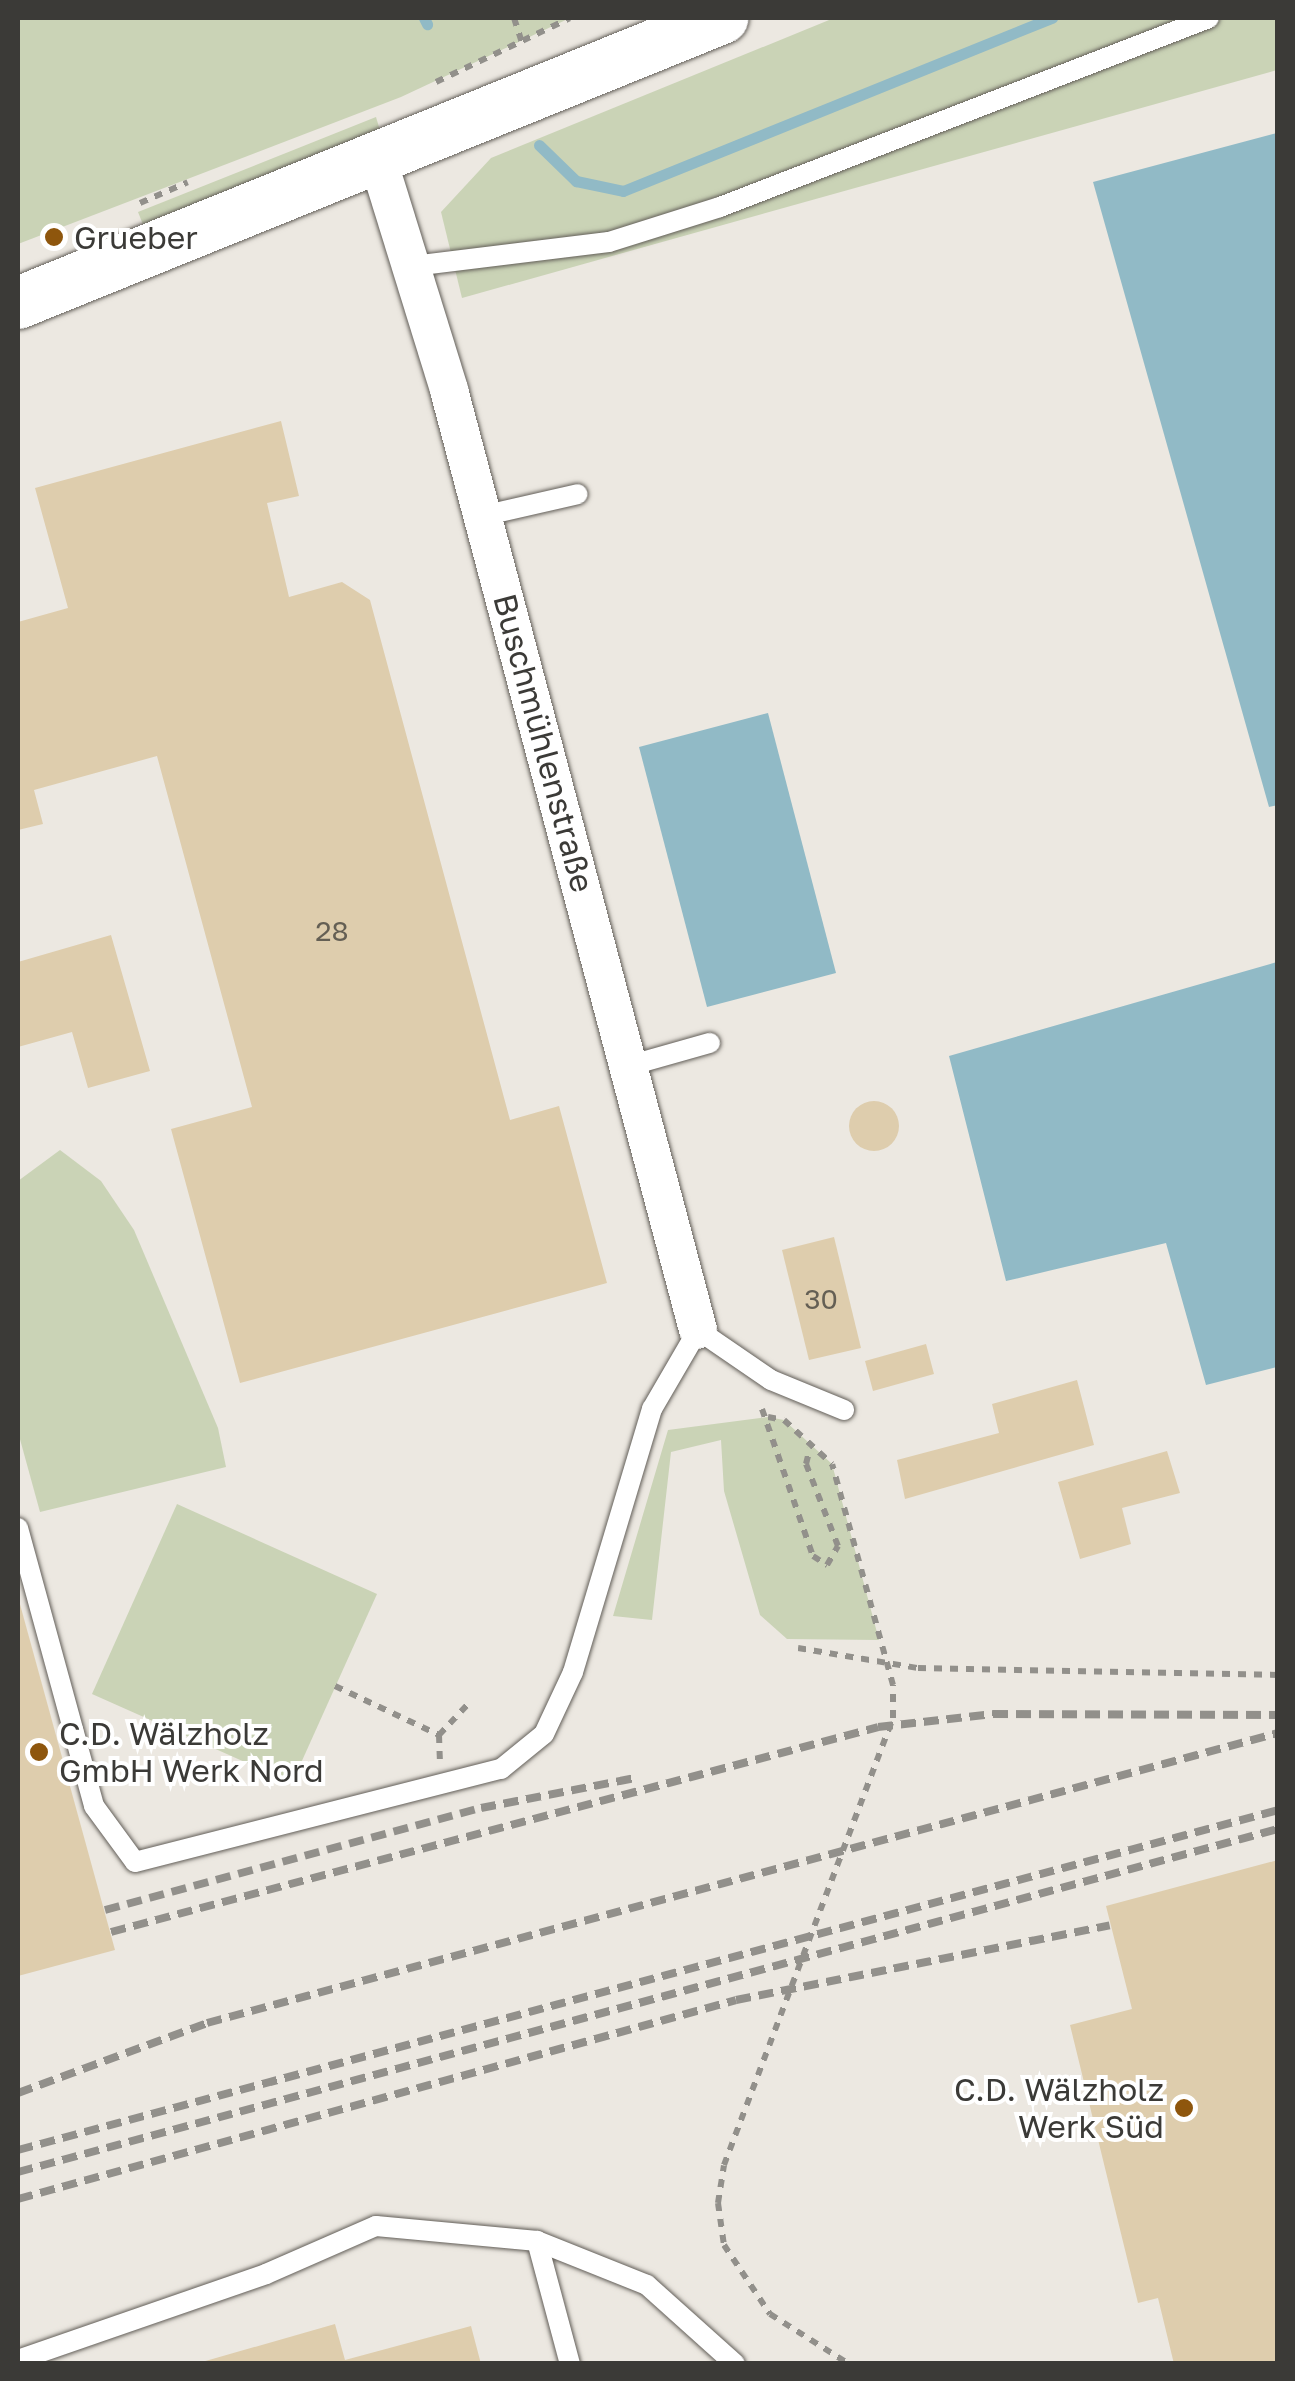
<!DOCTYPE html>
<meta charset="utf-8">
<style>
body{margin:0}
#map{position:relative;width:1295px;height:2381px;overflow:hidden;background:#ece8e1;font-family:"Golos Text",sans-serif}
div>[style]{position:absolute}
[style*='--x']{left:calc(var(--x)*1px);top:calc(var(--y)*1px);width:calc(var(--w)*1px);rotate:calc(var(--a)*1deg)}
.green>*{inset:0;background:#cad3b6}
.water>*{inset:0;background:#91bac6}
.stream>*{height:11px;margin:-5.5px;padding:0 5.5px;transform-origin:5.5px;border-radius:5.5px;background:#91bac6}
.building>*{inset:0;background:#decdad}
.round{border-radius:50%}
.path>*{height:6px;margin-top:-3px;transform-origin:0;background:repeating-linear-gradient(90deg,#92908b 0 8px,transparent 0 16px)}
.roads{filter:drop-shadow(0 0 2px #625e58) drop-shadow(0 0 2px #625e58)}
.lane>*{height:20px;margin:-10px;padding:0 10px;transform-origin:10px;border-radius:10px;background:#fff}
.street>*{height:38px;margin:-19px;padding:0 19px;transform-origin:19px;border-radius:19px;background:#fff}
.secondary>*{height:52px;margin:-26px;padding:0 26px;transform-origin:26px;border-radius:26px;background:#fff}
.rail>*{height:8px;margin-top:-4px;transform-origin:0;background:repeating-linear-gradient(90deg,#92908b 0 15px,transparent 0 23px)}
.path-bridge>*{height:6px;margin-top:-3px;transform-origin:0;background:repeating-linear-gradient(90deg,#92908b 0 8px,transparent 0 16px)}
.dots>*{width:28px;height:28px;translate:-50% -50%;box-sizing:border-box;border:5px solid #fff;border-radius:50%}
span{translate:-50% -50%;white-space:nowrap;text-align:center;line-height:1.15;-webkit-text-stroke:8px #fff;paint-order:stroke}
.number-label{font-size:28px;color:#645f54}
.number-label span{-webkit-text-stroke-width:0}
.poi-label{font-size:32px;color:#3b3a37}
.left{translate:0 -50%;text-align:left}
.right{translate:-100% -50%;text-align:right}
.street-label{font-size:32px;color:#3b3a37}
.frame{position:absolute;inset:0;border:20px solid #3b3a37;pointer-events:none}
</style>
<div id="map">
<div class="green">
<i style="clip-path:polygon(18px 18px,570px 18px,401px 97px,18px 244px)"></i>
<i style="clip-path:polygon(834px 18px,1277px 18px,1277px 70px,462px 298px,441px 212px,491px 158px)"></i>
<i style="clip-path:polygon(376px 117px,381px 134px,144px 227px,138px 212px)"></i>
<i style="clip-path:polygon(60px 1150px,101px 1181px,134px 1230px,218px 1428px,226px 1467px,40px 1512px,18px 1432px,18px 1181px)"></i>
<i style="clip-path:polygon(768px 1417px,784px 1420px,832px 1464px,879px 1640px,787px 1639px,760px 1615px,724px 1491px,721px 1440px,671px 1452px,652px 1620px,613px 1616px,668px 1430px)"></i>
<i style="clip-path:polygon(177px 1504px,377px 1594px,292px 1783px,92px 1694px)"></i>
</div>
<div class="water">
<i style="clip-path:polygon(1277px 133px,1278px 805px,1269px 807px,1093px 182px)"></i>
<i style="clip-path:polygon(768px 713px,836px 973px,707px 1007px,639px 747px)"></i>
<i style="clip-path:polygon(1277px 962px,1277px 1367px,1206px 1385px,1166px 1243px,1006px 1281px,949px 1056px)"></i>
</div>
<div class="stream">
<i style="--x:424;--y:18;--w:7;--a:63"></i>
<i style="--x:539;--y:145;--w:52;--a:44.2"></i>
<i style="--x:576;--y:181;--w:48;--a:12"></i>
<i style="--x:623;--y:191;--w:463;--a:-22"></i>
</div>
<div class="building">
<i style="clip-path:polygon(281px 421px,299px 496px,267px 503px,289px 597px,342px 582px,370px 600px,510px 1120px,559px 1106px,607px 1283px,240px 1383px,171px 1129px,252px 1107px,157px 756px,34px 790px,43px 824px,18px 830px,18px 622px,68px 608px,35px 488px)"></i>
<i style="clip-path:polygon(111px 935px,150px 1071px,88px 1088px,72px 1032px,18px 1047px,18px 962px)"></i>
<i class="round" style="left:849px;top:1101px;width:50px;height:50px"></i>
<i style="clip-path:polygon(834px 1237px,861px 1348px,809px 1360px,782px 1250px)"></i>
<i style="clip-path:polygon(926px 1344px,934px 1374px,873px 1391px,865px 1361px)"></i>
<i style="clip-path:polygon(1077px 1380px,1094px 1445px,905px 1499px,897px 1460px,999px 1433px,992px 1404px)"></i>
<i style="clip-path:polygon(1167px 1451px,1180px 1493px,1122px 1508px,1131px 1544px,1080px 1559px,1058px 1482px)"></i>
<i style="clip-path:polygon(18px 1597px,115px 1950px,18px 1976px)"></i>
<i style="clip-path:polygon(1278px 1860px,1278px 2364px,1174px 2364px,1158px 2298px,1138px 2303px,1070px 2025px,1132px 2009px,1106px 1906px)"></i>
<i style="clip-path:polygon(335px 2324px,345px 2360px,471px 2326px,481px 2364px,195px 2364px)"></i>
</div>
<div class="path">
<i style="--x:514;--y:18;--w:26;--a:72"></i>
<i style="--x:436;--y:82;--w:148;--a:-25.5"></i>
<i style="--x:140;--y:203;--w:52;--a:-23.6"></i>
<i style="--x:762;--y:1409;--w:156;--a:70.9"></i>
<i style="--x:813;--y:1556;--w:17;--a:33"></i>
<i style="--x:827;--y:1565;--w:22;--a:-60"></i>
<i style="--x:838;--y:1546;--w:88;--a:-111.3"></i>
<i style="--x:806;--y:1464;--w:16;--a:-76"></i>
<i style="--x:768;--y:1417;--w:16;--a:11"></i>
<i style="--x:784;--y:1420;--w:65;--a:42.5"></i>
<i style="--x:798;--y:1648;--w:122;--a:9.5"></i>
<i style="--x:918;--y:1668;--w:360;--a:1.1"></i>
<i style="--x:335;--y:1686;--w:115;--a:25.2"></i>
<i style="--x:439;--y:1735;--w:24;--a:88"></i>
<i style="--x:439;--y:1735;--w:42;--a:-46.9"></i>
<i style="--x:718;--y:2203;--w:42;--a:81.9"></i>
<i style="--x:724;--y:2245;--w:83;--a:56.3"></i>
<i style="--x:770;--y:2314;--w:93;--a:32.3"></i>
</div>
<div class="roads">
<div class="lane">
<i style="--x:413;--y:266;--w:197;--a:-7"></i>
<i style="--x:609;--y:242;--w:116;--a:-17.5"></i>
<i style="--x:720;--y:207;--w:524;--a:-21.13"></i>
<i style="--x:482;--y:516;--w:98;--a:-12.9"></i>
<i style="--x:632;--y:1065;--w:81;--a:-15.8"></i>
<i style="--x:18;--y:1528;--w:288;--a:74.7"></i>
<i style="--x:94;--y:1806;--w:69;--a:53.8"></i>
<i style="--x:135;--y:1862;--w:378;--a:-14.3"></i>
<i style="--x:501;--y:1769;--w:55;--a:-39.1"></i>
<i style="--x:544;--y:1734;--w:68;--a:-64.9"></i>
<i style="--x:573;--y:1672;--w:275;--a:-73.3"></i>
<i style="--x:652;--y:1409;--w:91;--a:-59.8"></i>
<i style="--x:698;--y:1330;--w:88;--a:34.4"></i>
<i style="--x:771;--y:1380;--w:79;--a:22.3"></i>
<i style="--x:537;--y:2241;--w:118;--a:21.8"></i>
<i style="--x:647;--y:2285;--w:118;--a:41.9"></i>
<i style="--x:18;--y:2360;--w:262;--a:-19.1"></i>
<i style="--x:266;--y:2274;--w:120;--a:-23.6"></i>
<i style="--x:376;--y:2226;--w:162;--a:5.3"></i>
<i style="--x:537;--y:2241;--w:127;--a:75"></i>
</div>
<div class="street">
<i style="--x:378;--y:160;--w:241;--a:72.8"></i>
<i style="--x:449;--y:390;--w:972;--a:75.16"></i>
</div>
<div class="secondary">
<i style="--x:18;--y:303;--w:760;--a:-22.04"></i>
</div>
</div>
<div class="rail">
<i style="--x:105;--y:1910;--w:390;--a:-15.2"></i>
<i style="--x:481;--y:1808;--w:157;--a:-11"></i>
<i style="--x:111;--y:1932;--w:794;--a:-14.96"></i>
<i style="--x:878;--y:1727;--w:116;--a:-6.4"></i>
<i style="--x:993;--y:1714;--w:285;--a:0.2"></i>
<i style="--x:18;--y:2093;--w:202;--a:-20.3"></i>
<i style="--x:207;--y:2023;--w:1110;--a:-15.15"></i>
<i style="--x:18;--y:2150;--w:1305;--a:-15.1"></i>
<i style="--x:18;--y:2172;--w:1306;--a:-15.23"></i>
<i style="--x:18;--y:2199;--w:745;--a:-15.49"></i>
<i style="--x:736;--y:2000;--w:381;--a:-11.3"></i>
</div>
<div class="path-bridge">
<i style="--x:718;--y:2203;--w:38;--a:-81"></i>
<i style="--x:724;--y:2165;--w:478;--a:-69.3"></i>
<i style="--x:893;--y:1718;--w:33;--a:-90"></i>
<i style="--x:893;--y:1685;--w:229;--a:-105.4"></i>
</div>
<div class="dots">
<i style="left:54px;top:237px;background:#8e560d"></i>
<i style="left:39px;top:1752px;background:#8e560d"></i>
<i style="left:1184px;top:2108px;background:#8e560d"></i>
</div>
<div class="number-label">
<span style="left:332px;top:931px">28</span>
<span style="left:821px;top:1299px">30</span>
</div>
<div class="poi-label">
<span class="left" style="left:74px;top:237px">Grueber</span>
<span class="left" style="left:59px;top:1752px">C.D. Wälzholz<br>GmbH Werk Nord</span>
<span class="right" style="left:1164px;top:2108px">C.D. Wälzholz<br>Werk Süd</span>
</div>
<div class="street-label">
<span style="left:544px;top:743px;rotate:75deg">Buschmühlenstraße</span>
</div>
<div class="frame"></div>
</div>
